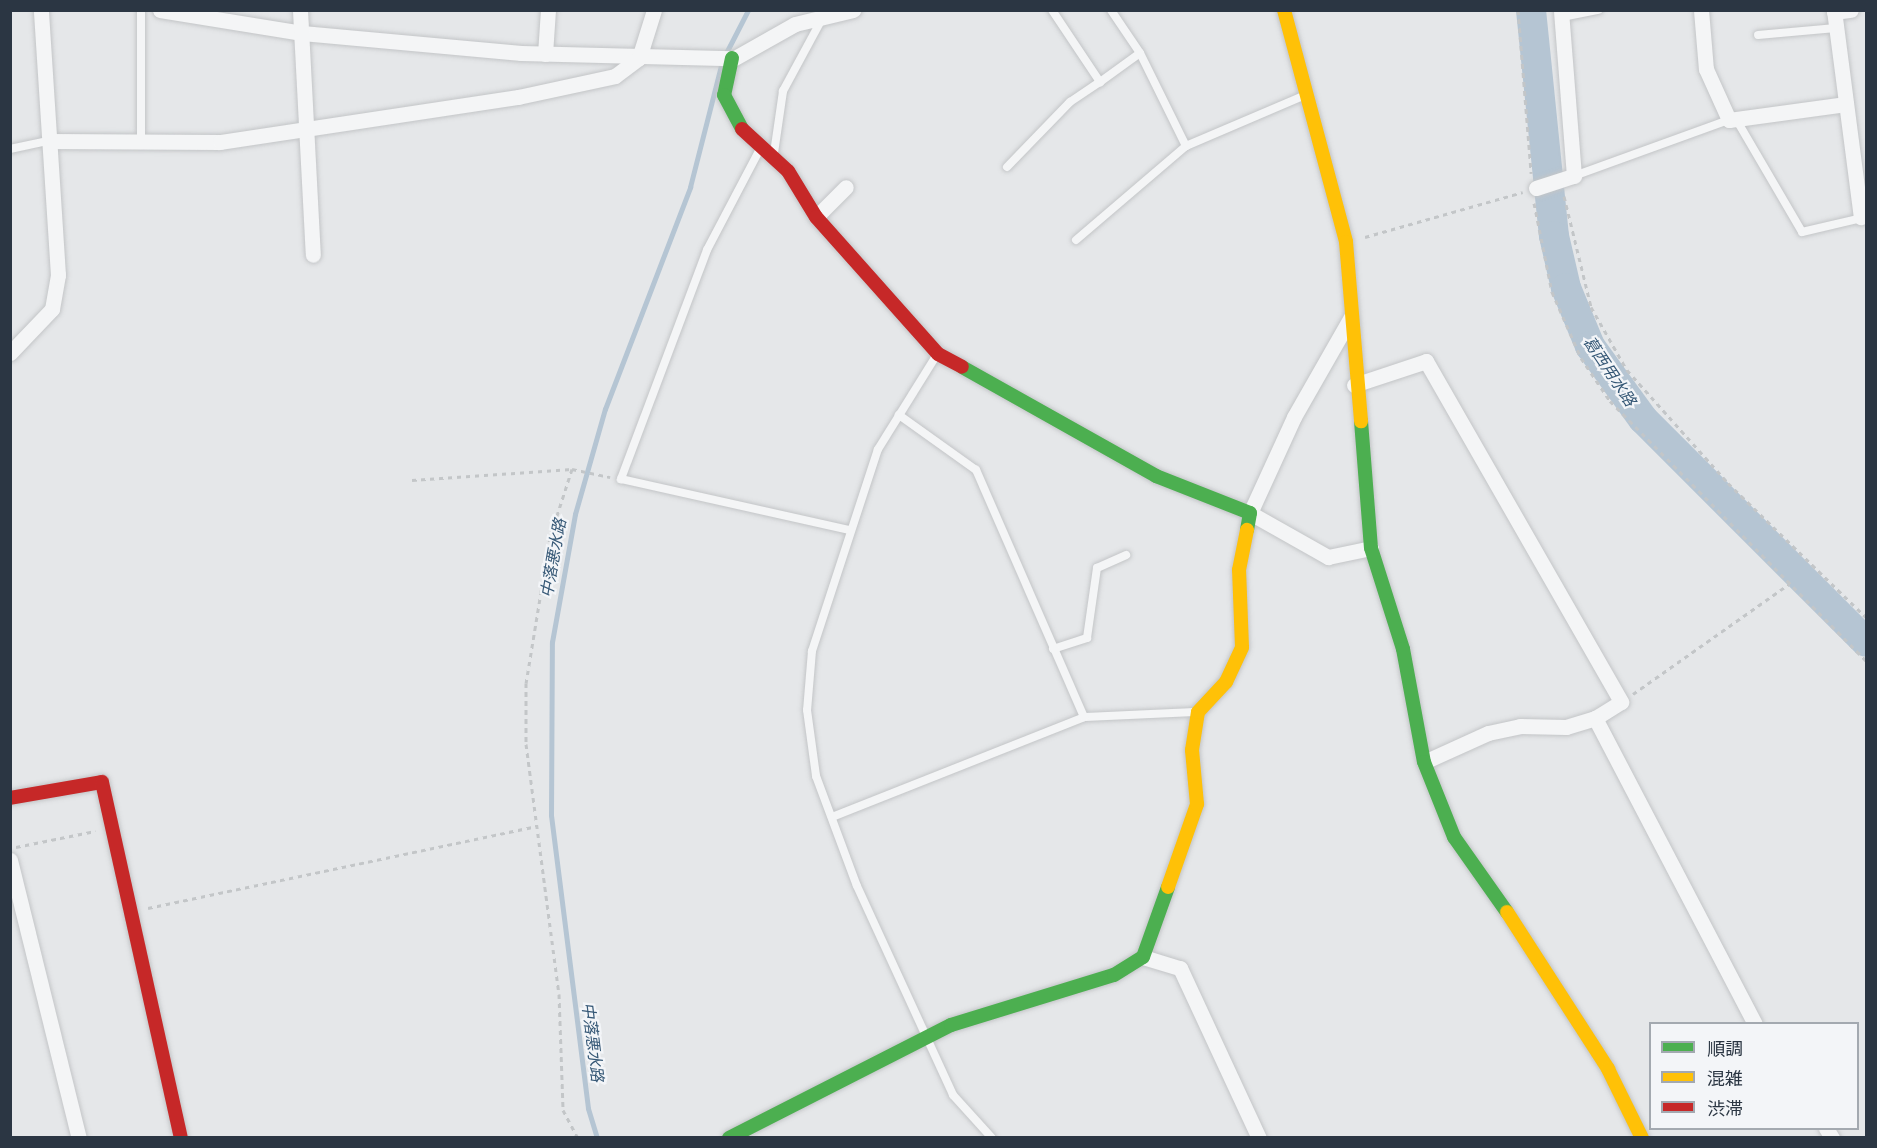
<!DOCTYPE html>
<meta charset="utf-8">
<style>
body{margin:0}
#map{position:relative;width:1877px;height:1148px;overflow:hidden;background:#e5e7e9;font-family:Mulish,"Noto Sans JP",sans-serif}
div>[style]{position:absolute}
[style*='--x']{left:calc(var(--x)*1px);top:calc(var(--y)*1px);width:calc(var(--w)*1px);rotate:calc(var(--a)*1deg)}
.stream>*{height:5px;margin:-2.5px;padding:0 2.5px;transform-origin:2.5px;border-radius:2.5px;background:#b5c5d3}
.river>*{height:30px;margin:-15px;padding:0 15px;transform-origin:15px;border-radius:15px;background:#b5c5d3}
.path>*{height:3px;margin-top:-1.5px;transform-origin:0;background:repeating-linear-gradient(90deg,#c3c6c8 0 4.5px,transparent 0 9px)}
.roads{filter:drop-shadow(0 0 2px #c3c5c7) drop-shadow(0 0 2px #c3c5c7)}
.lane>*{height:8px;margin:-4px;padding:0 4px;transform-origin:4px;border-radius:4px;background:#f4f5f6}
.street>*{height:15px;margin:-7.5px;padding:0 7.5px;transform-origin:7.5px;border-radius:7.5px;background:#f4f5f6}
.fast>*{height:14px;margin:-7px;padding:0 7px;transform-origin:7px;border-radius:7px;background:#4caf50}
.slow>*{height:14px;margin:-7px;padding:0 7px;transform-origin:7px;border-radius:7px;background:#ffc107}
.jam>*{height:14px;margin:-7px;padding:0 7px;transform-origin:7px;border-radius:7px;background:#c62828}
span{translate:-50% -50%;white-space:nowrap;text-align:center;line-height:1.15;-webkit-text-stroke:4.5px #f3f5f8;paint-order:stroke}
.water-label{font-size:16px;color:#365876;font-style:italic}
.frame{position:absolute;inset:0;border:12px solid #2b3643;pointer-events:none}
.legend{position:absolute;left:1649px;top:1022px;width:210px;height:108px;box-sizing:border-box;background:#f3f5f8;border:2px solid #a3a9b0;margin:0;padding:8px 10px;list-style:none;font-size:18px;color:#2b3643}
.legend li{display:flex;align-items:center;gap:12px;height:30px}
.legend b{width:30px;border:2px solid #a3a9b0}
</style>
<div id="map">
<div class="stream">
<i style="--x:726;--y:53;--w:48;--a:-62.9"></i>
<i style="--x:597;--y:1138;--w:31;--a:-107"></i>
<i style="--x:588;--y:1108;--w:295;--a:-97.2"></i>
<i style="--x:551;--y:815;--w:173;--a:-89.7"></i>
<i style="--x:552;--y:642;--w:130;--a:-79.8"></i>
<i style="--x:575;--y:514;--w:109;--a:-74.1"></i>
<i style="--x:605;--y:409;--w:238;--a:-69"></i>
<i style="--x:690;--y:187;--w:130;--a:-75.7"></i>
</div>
<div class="river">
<i style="--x:1531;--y:10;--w:227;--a:84.2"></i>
<i style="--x:1554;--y:236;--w:53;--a:77"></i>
<i style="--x:1566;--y:288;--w:63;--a:67.5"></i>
<i style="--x:1590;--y:346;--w:90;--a:54"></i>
<i style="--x:1643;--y:419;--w:315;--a:45"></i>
</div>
<div class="path">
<i style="--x:1518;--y:10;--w:164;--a:85.4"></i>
<i style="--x:1564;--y:196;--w:114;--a:76.3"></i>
<i style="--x:1591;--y:307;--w:73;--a:60.3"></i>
<i style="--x:1627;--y:370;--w:152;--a:48.2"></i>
<i style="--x:1728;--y:483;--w:192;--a:44.2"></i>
<i style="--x:1534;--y:203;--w:91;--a:78.6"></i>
<i style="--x:1552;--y:292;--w:72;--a:66.3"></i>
<i style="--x:1581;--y:358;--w:52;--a:56"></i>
<i style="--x:1610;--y:401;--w:365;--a:45.4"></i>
<i style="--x:1365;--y:237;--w:164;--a:-15.9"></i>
<i style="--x:572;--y:469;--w:71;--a:107.9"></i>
<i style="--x:550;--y:537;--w:148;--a:99.3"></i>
<i style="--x:526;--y:683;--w:61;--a:90"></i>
<i style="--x:526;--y:744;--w:252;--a:82.5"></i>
<i style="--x:559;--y:994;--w:116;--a:88"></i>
<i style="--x:563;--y:1110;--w:32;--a:62"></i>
<i style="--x:412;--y:480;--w:160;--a:-3.9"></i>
<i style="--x:572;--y:469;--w:39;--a:12"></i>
<i style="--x:1633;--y:694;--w:191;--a:-35.2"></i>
<i style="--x:16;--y:847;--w:81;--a:-11.4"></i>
<i style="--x:148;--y:908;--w:398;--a:-11.9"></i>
</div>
<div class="roads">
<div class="lane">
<i style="--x:141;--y:10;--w:131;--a:90"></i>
<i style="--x:1052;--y:10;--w:87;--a:56.3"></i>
<i style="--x:1100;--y:82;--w:49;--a:-35.9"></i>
<i style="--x:1140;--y:53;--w:52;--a:-124"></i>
<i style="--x:1562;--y:17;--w:37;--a:-11"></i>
<i style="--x:1758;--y:35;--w:78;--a:-5.1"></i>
<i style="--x:1140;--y:53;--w:104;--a:63.7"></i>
<i style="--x:1186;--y:146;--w:127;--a:-23.1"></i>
<i style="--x:1736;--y:119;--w:131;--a:59.7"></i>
<i style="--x:1802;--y:232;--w:62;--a:-13.1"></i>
<i style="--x:10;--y:149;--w:40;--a:-12"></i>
<i style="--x:760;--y:149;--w:114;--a:117.7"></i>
<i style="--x:707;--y:250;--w:245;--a:110.6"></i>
<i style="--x:621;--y:479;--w:235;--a:12.6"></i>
<i style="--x:774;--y:153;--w:63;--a:-81.7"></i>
<i style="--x:783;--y:91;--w:84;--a:-61.6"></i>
<i style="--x:1007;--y:167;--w:91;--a:-45.9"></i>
<i style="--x:1070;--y:102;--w:36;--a:-34"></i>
<i style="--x:1574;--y:176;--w:165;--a:-19.9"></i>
<i style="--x:1076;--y:240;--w:145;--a:-40.5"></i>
<i style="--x:936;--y:356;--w:110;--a:121.9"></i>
<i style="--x:878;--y:449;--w:213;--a:108.1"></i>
<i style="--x:812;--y:651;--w:59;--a:94.8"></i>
<i style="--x:807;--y:710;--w:67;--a:82.2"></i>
<i style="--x:816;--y:776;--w:117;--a:69.6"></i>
<i style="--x:857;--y:886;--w:230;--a:65.3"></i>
<i style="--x:953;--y:1095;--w:58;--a:47.8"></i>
<i style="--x:1053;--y:649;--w:36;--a:-18"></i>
<i style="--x:1087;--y:638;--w:71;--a:-81.9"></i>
<i style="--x:1097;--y:568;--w:32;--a:-24"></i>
<i style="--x:1084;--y:717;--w:112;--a:-2.6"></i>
<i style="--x:832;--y:817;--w:271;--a:-21.6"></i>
<i style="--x:1084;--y:717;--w:270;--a:-113.6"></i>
<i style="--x:976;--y:470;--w:95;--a:-144.5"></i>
</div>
<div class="street">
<i style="--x:160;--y:10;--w:144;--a:9.2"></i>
<i style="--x:302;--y:33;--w:220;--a:5.2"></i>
<i style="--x:521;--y:53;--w:211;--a:1.4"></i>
<i style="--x:300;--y:10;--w:245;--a:87"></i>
<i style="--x:1701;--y:10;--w:59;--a:85.2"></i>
<i style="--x:1706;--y:69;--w:56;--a:65.7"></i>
<i style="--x:1729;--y:120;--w:118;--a:-7.8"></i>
<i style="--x:1834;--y:10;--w:209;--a:82.6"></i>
<i style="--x:1834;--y:12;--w:17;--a:-7"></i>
<i style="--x:545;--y:54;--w:44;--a:-86.1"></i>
<i style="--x:733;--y:59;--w:71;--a:-29.4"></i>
<i style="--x:795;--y:24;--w:60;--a:-13.6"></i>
<i style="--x:49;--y:141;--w:171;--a:0.3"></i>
<i style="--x:220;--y:142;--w:301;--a:-8.6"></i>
<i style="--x:518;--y:97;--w:99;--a:-12.2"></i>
<i style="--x:615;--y:76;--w:30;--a:-37"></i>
<i style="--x:639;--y:58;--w:50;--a:-72.6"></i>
<i style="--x:1536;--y:188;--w:40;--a:-18"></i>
<i style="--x:1574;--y:176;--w:167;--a:-94.5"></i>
<i style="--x:816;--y:217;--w:42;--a:-45"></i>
<i style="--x:1351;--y:317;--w:115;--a:119.7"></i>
<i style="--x:1294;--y:417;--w:106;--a:114.6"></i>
<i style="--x:1250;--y:513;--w:90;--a:29.4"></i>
<i style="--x:1328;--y:557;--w:44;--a:-11.8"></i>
<i style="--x:10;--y:353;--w:61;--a:-46.3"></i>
<i style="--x:52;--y:309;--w:35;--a:-80"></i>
<i style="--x:58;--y:275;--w:266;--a:-93.7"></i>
<i style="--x:1354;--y:385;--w:76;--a:-18.4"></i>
<i style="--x:1426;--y:361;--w:393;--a:60.2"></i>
<i style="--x:1621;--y:702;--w:31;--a:148"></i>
<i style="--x:1595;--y:718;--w:345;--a:62.4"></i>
<i style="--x:1424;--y:762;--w:70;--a:-24.4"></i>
<i style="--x:1488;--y:733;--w:33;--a:-12"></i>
<i style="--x:1520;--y:726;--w:46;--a:1.2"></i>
<i style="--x:1566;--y:727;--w:30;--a:-17"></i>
<i style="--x:10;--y:860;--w:286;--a:76.1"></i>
<i style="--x:1143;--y:957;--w:39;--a:17"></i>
<i style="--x:1180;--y:968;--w:187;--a:65.1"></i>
<i style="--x:1826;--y:1128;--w:12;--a:59"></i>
</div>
<div class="fast">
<i style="--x:732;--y:58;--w:38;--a:102"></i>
<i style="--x:724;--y:95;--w:38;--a:62"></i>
<i style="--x:962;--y:367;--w:223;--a:29.3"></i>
<i style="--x:1156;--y:476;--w:101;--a:21.5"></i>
<i style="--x:1250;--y:513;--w:17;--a:100"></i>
<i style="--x:1361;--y:421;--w:127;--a:85.5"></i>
<i style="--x:1371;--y:548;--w:106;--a:72.4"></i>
<i style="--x:1403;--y:649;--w:115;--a:79.5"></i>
<i style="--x:1424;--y:762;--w:81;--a:68.2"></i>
<i style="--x:1454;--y:837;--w:92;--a:54.8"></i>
<i style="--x:729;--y:1138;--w:249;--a:-27"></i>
<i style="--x:951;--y:1025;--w:170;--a:-17.1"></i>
<i style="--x:1114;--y:975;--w:34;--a:-32"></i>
<i style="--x:1143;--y:957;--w:74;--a:-70.3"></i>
</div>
<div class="slow">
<i style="--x:1284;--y:10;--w:240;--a:75"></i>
<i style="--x:1346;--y:242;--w:180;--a:85.2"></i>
<i style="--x:1168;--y:887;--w:88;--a:-70.7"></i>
<i style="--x:1197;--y:804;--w:54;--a:-95.3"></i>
<i style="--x:1192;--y:750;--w:38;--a:-81"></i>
<i style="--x:1198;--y:712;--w:41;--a:-47"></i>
<i style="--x:1226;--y:682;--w:38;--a:-65"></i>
<i style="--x:1242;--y:647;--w:77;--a:-92.2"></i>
<i style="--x:1239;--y:570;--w:41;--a:-78.7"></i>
<i style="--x:1507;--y:912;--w:187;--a:57.2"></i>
<i style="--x:1608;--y:1069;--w:77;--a:63.8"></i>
</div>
<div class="jam">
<i style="--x:742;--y:129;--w:62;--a:42.4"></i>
<i style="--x:788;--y:171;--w:54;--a:58.7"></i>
<i style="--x:816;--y:217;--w:183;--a:48.3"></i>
<i style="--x:938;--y:354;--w:27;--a:28"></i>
<i style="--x:10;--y:798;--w:93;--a:-9.9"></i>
<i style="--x:102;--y:782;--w:365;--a:77.5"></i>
</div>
</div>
<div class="water-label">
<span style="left:1610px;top:371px;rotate:56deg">葛西用水路</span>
<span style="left:553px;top:558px;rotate:-80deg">中落悪水路</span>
<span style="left:593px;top:1042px;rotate:83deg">中落悪水路</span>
</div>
<div class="frame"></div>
<ul class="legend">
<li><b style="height:8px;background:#4caf50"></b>順調</li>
<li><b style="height:8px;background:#ffc107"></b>混雑</li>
<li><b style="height:8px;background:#c62828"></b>渋滞</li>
</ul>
</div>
